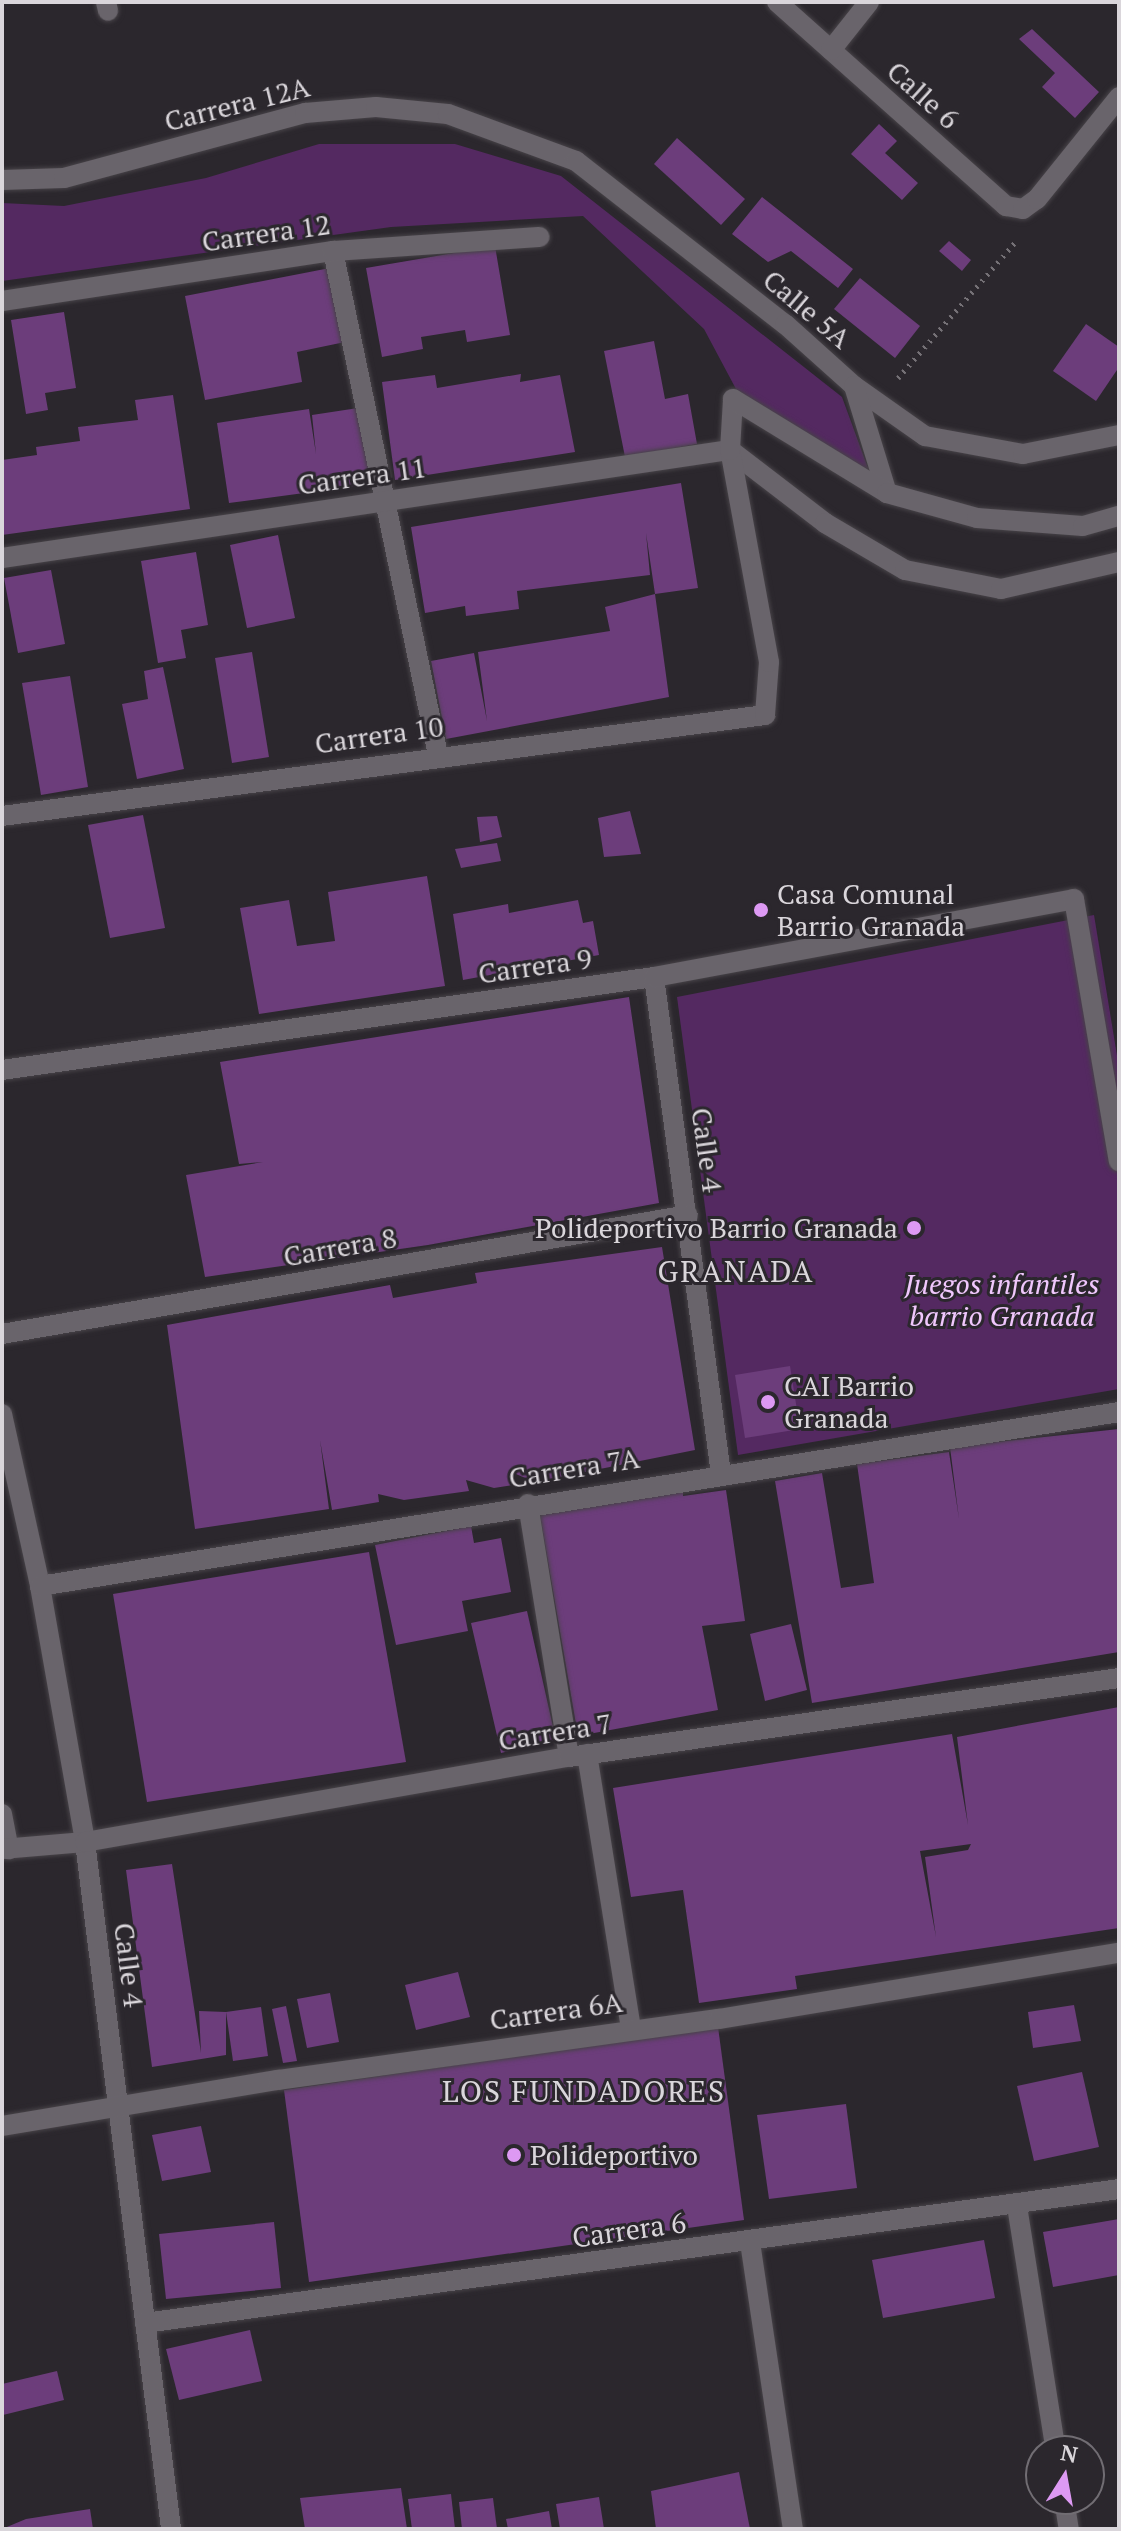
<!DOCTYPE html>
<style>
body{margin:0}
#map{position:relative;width:1121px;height:2531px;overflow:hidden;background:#2b272d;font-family:"PT Serif",serif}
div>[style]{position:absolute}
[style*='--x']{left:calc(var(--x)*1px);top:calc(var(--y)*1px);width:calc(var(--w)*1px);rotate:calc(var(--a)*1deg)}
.green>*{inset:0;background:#542961}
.building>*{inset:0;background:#6c3d7b}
.path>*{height:5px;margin-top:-2.5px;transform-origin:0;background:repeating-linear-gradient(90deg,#757176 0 2px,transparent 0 8px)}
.roads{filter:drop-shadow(0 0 2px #474348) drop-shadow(0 0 2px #474348)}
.minor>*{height:20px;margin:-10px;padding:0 10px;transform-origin:10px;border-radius:10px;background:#69646b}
.dots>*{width:22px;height:22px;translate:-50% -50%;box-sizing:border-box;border:4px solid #2b272d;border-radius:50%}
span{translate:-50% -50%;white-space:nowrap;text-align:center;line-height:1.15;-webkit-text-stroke:6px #2b272d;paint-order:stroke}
.street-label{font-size:28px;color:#dad6db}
.poi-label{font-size:28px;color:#dad6db}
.left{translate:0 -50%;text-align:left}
.right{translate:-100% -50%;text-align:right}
.park-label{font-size:28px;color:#f0c7fd;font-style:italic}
.neighbourhood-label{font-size:30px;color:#dad6db;letter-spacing:2px}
.frame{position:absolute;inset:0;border:4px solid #dad6db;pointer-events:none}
.north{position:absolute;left:1025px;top:2435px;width:80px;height:80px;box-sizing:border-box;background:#2b272d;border:2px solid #716d73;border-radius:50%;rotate:11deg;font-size:22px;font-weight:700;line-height:32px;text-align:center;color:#dad6db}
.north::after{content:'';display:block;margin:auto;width:28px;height:36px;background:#dd99f3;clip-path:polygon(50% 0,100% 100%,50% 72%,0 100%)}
</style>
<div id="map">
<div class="green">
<i style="clip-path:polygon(319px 144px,455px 144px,561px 176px,842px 397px,872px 479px,736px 389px,704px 329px,583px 216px,391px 227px,2px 281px,2px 203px,64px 206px,206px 178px)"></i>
<i style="clip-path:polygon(1094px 915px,1119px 1068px,1119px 1389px,738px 1455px,677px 997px)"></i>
</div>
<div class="building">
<i style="clip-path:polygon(1032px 29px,1099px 92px,1075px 118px,1042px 87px,1055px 73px,1019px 39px)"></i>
<i style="clip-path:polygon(879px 124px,897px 141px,885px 153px,918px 183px,902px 200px,851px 154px)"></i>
<i style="clip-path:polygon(677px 138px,745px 199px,721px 225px,654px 164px)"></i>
<i style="clip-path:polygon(762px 197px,853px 269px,838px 288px,791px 251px,768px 262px,732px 234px)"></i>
<i style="clip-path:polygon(949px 241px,971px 260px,962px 271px,939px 251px)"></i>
<i style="clip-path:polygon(495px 246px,510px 335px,467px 342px,465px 330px,421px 337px,423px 349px,382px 357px,366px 268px)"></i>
<i style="clip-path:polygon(330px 268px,345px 342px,297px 352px,302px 382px,205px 400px,185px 296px)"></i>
<i style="clip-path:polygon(860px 278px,920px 326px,895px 358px,834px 309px)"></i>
<i style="clip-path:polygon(64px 312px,76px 388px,45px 393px,48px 410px,26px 414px,11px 320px)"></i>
<i style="clip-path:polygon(1086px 324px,1119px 347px,1119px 367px,1096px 401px,1053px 371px)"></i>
<i style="clip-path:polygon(654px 341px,665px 399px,688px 394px,697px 444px,625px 457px,604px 351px)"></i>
<i style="clip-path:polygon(521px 374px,520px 382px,560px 375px,575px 452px,395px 480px,382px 382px,435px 375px,437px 388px)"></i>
<i style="clip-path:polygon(173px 395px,190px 509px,2px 535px,2px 460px,37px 455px,36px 447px,80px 441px,78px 427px,138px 420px,135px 400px)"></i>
<i style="clip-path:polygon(358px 408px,371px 484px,229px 503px,217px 423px,309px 409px,316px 454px,312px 415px)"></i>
<i style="clip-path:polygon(681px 483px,698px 588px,655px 594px,646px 533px,650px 575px,517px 591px,519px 609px,466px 616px,465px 606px,425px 613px,411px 527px)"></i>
<i style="clip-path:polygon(278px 535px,295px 618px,247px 628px,230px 545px)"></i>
<i style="clip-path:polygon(196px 552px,208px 625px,181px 630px,186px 658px,158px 663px,141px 561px)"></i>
<i style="clip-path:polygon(51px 570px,65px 644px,18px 653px,4px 578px)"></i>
<i style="clip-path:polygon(655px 594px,669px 697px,446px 739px,431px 661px,474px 653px,487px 721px,478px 652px,610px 631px,605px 607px)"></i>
<i style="clip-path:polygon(252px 652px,269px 757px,232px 763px,215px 658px)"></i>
<i style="clip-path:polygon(163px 667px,184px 769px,137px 779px,122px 704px,148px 699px,144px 671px)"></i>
<i style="clip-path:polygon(70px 676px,88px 787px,41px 795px,22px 683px)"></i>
<i style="clip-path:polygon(630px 811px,641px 854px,604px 857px,598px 818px)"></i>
<i style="clip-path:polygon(143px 815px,165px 928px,110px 938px,88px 825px)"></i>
<i style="clip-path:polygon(497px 816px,502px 837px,480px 842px,477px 817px)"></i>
<i style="clip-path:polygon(497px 843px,501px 861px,461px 868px,455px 849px)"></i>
<i style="clip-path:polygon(427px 876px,445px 986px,259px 1014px,240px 908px,289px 900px,297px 946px,335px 941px,328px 892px)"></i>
<i style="clip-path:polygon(578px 900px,583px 923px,593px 921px,599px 955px,463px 980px,453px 914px,508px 904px,509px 913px)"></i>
<i style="clip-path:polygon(629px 997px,659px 1203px,428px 1245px,205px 1277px,186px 1175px,263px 1162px,239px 1164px,220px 1062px)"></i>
<i style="clip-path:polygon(662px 1247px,695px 1450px,535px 1482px,511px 1472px,513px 1485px,494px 1488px,466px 1480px,469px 1491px,404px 1500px,378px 1494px,379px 1502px,332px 1510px,320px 1440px,329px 1509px,195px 1529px,167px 1325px,390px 1285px,393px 1298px,477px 1283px,475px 1273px)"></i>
<i style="clip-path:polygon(790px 1366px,800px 1429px,745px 1438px,735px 1375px)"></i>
<i style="clip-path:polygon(1119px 1429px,1119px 1652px,812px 1703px,775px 1481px,822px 1473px,841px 1588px,874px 1583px,857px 1464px,949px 1452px,959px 1519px,950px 1447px)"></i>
<i style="clip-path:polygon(726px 1490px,745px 1621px,702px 1626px,718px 1710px,578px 1736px,540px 1515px,683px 1491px,683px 1496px)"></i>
<i style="clip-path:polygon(471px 1526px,474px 1543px,501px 1538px,511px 1592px,462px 1601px,468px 1631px,396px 1645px,375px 1545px)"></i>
<i style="clip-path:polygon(369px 1552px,406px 1762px,147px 1802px,113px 1594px)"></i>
<i style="clip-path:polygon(527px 1611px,556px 1740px,501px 1753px,471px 1623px)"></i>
<i style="clip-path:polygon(791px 1624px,807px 1690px,765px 1701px,750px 1634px)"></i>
<i style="clip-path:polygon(evenodd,1119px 1707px,1119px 1928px,795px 1976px,797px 1989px,699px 2003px,683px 1890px,631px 1897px,613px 1788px,952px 1734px,968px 1825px,957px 1737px,1119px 1707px,971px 1844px,968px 1850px,925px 1857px,936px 1937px,920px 1851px,971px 1844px)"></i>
<i style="clip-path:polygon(172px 1864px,201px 2053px,199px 2011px,226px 2012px,226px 2055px,152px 2067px,126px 1870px)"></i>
<i style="clip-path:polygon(458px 1972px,470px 2017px,416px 2030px,405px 1985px)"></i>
<i style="clip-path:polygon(330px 1993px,339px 2042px,307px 2048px,297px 1999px)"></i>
<i style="clip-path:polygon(1074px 2005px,1081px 2041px,1033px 2048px,1028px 2012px)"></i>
<i style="clip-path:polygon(286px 2006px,297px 2061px,283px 2063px,272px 2009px)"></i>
<i style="clip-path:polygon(261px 2007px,268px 2056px,233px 2061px,226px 2012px)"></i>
<i style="clip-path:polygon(718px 2027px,744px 2220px,309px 2282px,284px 2090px)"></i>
<i style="clip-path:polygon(1082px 2072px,1099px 2147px,1034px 2161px,1017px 2086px)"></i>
<i style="clip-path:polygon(846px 2104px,857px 2188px,769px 2199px,757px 2115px)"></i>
<i style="clip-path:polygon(201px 2126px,211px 2172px,162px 2181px,152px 2135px)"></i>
<i style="clip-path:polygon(1119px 2219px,1119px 2275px,1053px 2287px,1043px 2232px)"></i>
<i style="clip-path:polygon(274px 2222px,281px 2288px,166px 2299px,159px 2234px)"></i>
<i style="clip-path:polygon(984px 2240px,995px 2298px,883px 2318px,872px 2260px)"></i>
<i style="clip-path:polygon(250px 2330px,262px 2381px,179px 2400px,166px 2349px)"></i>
<i style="clip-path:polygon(57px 2371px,64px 2400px,3px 2415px,2px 2384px)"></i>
<i style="clip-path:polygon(739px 2472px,750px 2529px,656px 2529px,651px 2491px)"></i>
<i style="clip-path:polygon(401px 2488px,407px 2529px,305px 2529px,300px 2498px)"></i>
<i style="clip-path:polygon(451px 2494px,455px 2529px,412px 2529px,408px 2499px)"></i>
<i style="clip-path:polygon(599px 2497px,604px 2529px,560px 2529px,556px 2504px)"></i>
<i style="clip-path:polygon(493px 2498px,497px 2529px,462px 2529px,459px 2502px)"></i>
<i style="clip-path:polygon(90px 2509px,93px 2529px,2px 2529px,26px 2519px)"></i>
<i style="clip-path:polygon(549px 2511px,552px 2529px,508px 2529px,506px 2519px)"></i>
</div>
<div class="path">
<i style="--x:898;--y:378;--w:182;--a:-49.2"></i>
</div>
<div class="roads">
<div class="minor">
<i style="--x:106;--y:2;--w:9;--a:77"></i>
<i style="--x:777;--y:2;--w:307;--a:41.7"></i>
<i style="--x:1006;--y:206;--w:17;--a:10"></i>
<i style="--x:1023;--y:209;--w:17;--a:-36"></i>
<i style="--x:1037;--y:199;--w:131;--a:-51.2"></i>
<i style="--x:831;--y:50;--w:61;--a:-51.6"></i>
<i style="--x:2;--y:180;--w:62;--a:-1.8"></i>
<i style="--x:64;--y:178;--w:250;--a:-15.1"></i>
<i style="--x:305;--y:113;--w:71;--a:-4.8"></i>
<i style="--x:376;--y:107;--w:72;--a:5.6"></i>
<i style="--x:448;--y:114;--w:136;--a:20.2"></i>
<i style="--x:576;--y:161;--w:265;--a:38"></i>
<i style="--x:785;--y:324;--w:93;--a:41.9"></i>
<i style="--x:854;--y:386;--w:87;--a:35.2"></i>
<i style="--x:925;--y:436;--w:100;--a:10.4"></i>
<i style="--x:1023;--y:454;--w:98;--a:-11.2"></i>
<i style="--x:333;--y:251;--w:515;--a:78.23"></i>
<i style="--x:2;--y:301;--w:335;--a:-8.6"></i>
<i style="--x:333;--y:251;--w:207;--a:-3.9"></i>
<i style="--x:854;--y:386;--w:112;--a:72.9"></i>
<i style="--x:2;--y:558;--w:736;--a:-8.44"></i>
<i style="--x:730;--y:450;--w:120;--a:37.5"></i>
<i style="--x:825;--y:523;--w:93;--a:30.4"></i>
<i style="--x:905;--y:570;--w:98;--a:11.2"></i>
<i style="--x:1001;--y:589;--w:121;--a:-12.9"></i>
<i style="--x:2;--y:816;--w:770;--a:-7.54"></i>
<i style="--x:765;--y:715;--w:53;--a:-85.7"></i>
<i style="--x:769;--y:662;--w:216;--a:-100.4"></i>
<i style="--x:730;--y:450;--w:51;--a:-86.6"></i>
<i style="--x:733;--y:399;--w:180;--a:31.4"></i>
<i style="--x:887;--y:493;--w:93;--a:15.5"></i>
<i style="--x:977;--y:518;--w:106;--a:4.3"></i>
<i style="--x:1083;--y:526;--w:37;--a:-16"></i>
<i style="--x:654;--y:977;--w:501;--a:82.32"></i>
<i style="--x:2;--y:1070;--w:659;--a:-8.12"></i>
<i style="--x:654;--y:977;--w:427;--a:-10.5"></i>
<i style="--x:1074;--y:899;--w:266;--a:80.3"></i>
<i style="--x:2;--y:1334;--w:696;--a:-9.84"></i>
<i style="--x:2;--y:1414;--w:176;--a:77.5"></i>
<i style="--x:40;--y:1586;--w:260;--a:80"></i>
<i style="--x:85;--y:1842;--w:692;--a:82.86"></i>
<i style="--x:528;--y:1504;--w:256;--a:80.8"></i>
<i style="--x:40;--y:1586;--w:1093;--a:-9.16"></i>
<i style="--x:587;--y:1754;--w:278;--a:80.9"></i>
<i style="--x:2;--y:1814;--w:36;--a:79"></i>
<i style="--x:2;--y:1849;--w:83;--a:-4.8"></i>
<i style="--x:85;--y:1842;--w:491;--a:-10"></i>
<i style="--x:569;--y:1757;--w:556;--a:-8.17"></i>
<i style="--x:2;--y:2126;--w:280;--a:-9.5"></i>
<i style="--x:278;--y:2080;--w:445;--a:-7.9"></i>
<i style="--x:719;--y:2019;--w:405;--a:-9.4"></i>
<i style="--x:1017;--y:2206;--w:248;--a:81"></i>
<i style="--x:750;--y:2242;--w:290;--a:81.5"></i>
<i style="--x:145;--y:2323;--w:983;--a:-7.83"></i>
<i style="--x:1064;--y:2499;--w:30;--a:81"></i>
</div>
</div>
<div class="dots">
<i style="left:761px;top:910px;background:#dd99f3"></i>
<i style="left:914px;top:1228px;background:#dd99f3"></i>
<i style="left:768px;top:1402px;background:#dd99f3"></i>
<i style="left:514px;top:2155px;background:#dd99f3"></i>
</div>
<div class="street-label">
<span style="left:923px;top:95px;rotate:42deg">Calle 6</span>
<span style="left:237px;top:104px;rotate:-14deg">Carrera 12A</span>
<span style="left:266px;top:233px;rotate:-8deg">Carrera 12</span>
<span style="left:807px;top:309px;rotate:40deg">Calle 5A</span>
<span style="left:362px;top:476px;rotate:-8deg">Carrera 11</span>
<span style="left:379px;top:735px;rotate:-8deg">Carrera 10</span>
<span style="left:535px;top:966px;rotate:-8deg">Carrera 9</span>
<span style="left:707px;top:1150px;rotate:82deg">Calle 4</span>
<span style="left:340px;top:1247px;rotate:-10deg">Carrera 8</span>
<span style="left:574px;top:1468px;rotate:-9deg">Carrera 7A</span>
<span style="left:555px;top:1732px;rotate:-9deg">Carrera 7</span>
<span style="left:129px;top:1965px;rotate:83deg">Calle 4</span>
<span style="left:556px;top:2011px;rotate:-8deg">Carrera 6A</span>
<span style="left:629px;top:2230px;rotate:-8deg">Carrera 6</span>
</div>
<div class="poi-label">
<span class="left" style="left:777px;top:910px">Casa Comunal<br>Barrio Granada</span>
<span class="right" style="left:898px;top:1228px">Polideportivo Barrio Granada</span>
<span class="left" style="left:784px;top:1402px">CAI Barrio<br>Granada</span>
<span class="left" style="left:530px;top:2155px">Polideportivo</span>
</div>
<div class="park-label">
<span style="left:1002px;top:1300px">Juegos infantiles<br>barrio Granada</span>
</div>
<div class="neighbourhood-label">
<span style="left:736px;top:1271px">GRANADA</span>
<span style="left:584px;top:2091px">LOS FUNDADORES</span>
</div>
<div class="frame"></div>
<div class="north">N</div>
</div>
